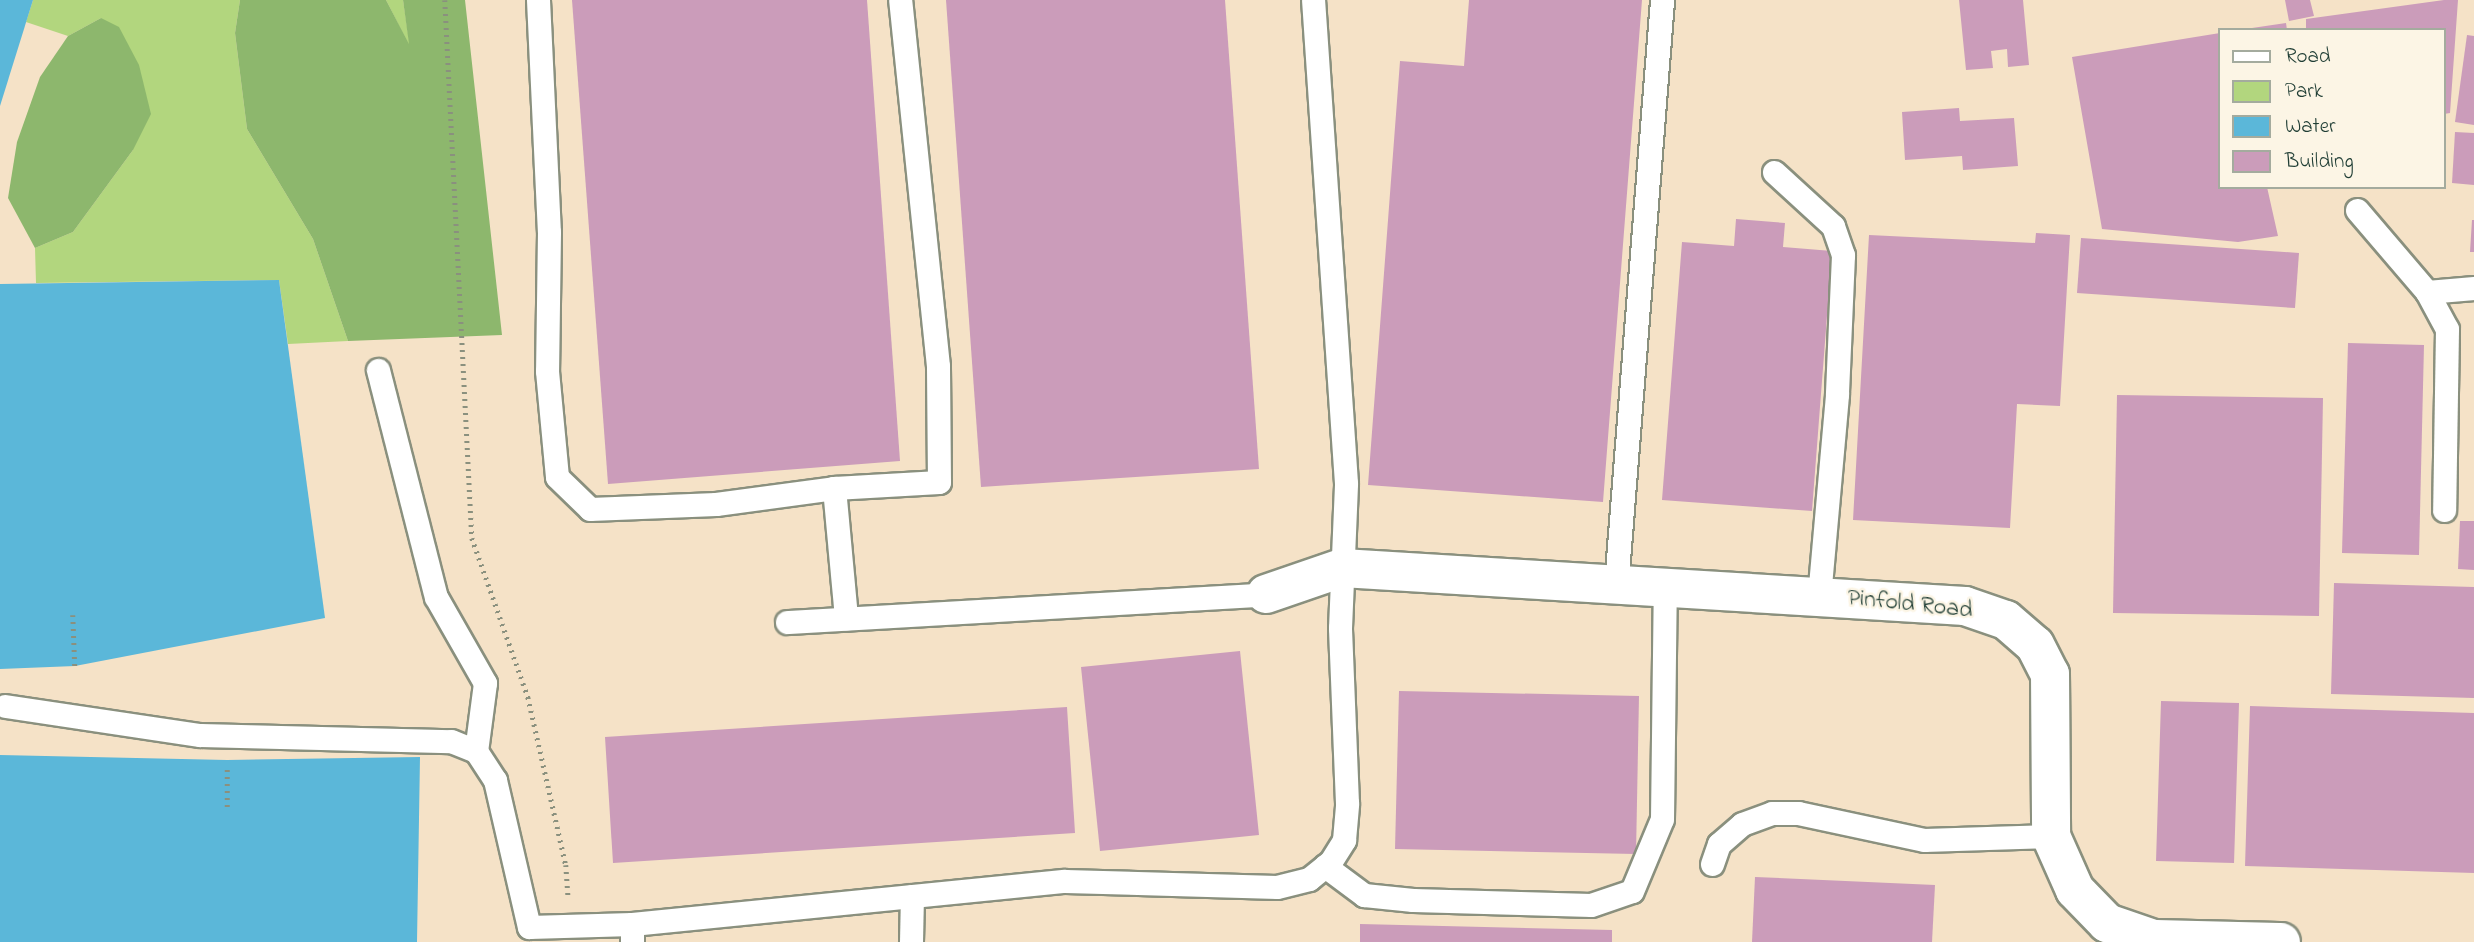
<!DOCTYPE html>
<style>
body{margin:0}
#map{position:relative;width:2474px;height:942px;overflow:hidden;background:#f5e2c7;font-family:"Indie Flower",sans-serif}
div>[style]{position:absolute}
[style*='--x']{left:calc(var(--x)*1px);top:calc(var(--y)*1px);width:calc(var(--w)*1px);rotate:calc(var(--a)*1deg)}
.green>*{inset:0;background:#b2d67e}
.forest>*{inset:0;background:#8db76d}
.water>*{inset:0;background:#5bb7d9}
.building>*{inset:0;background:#cb9cba}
.path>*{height:4.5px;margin-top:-2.25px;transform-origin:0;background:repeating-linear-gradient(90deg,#8a907e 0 2px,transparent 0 7px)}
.roads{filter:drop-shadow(2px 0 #8a907e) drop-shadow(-2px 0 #8a907e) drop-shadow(0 2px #8a907e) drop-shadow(0 -2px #8a907e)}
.service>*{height:23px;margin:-11.5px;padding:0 11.5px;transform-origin:11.5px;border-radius:11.5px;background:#fff}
.minor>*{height:38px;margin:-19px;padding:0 19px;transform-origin:19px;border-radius:19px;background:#fff}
span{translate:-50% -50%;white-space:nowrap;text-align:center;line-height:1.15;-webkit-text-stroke:5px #fcf5e5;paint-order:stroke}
.street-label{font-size:24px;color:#1f3d34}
.legend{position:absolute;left:2218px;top:28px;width:228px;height:161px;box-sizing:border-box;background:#fcf5e5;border:2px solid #a4ab9e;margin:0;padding:9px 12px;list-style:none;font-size:21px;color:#1f3d34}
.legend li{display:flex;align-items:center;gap:14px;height:35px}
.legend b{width:35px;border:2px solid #a4ab9e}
</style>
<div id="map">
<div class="green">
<div style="clip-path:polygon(33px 0,240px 0,235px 33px,247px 129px,313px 239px,348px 341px,288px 344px,279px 280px,36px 283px,35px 248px,73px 232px,133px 150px,101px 18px,68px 36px,26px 22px)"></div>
<div style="clip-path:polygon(386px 0,403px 0,410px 47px)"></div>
</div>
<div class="forest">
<div style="clip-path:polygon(240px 0,386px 0,409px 44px,403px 0,465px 0,502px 335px,348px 341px,313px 239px,247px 129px,235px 33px)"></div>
<div style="clip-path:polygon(101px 18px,119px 27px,139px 65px,151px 114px,133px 150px,73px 232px,35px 248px,8px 198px,17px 142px,40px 77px,68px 36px)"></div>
</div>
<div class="water">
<div style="clip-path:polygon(0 0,33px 0,0 106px)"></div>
<div style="clip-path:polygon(279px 280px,325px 618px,75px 666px,0 669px,0 284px)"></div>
<div style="clip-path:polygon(0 755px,227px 760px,420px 757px,417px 942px,0 942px)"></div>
</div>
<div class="building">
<div style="clip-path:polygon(572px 0,867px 0,900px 461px,608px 484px)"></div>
<div style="clip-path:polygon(946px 0,1225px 0,1259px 469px,981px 487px)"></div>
<div style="clip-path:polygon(1469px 0,1642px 0,1603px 502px,1368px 485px,1400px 61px,1464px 66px)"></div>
<div style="clip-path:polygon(1959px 0,2023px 0,2029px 65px,2008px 67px,2007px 49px,1991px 51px,1993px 68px,1966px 70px)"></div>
<div style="clip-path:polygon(2285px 0,2310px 0,2314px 16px,2289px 21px)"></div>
<div style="clip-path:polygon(2444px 0,2458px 0,2450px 113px,2444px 114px,2444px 30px,2306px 30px,2306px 19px)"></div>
<div style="clip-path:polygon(2286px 23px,2287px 30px,2252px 30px,2252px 28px)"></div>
<div style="clip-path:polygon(2220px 33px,2220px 187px,2267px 187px,2278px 236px,2238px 242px,2102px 229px,2072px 57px)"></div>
<div style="clip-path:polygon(2467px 35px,2474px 36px,2474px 125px,2455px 122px)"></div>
<div style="clip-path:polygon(1959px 108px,1960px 121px,2014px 118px,2018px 166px,1963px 170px,1962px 156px,1905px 160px,1902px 112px)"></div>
<div style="clip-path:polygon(2455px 132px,2474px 133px,2474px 185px,2452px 183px)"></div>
<div style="clip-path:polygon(1736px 219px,1785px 223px,1783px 247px,1832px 251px,1812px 511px,1662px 500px,1682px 242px,1734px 246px)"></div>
<div style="clip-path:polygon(2472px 220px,2474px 220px,2474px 252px,2470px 252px)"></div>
<div style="clip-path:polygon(2036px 233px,2070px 235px,2060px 406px,2017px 404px,2010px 528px,1853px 520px,1869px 235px,2035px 243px)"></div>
<div style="clip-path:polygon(2081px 238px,2299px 253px,2295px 308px,2077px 293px)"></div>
<div style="clip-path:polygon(2348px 343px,2424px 345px,2419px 555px,2342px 553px)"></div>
<div style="clip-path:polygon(2117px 395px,2323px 398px,2319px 616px,2113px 613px)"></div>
<div style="clip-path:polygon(2460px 521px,2474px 521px,2474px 570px,2458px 569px)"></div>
<div style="clip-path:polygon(2334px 583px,2474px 587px,2474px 698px,2331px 694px)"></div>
<div style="clip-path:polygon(1240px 651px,1259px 835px,1100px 851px,1081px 667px)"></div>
<div style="clip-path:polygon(1399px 691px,1639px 696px,1636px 854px,1395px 849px)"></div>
<div style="clip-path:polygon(2161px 701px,2239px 703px,2234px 863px,2156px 861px)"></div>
<div style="clip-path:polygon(2250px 706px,2474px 713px,2474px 873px,2245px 866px)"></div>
<div style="clip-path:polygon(1067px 707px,1075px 833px,613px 863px,605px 737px)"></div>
<div style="clip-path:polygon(1755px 877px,1935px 885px,1932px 942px,1752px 942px)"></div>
<div style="clip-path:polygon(1360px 924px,1612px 930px,1612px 942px,1360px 942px)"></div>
</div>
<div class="path">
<div style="--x:445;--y:0;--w:539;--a:87.13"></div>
<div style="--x:472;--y:538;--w:169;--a:70.6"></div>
<div style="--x:528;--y:697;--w:172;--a:77.3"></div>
<div style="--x:566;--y:865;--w:31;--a:86"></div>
<div style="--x:73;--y:615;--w:51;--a:87.8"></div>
<div style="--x:227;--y:807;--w:41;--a:-90"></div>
</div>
<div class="roads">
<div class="service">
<div style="--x:538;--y:0;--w:232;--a:87.3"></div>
<div style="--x:549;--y:232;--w:139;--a:90.8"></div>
<div style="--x:547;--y:371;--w:106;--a:84.6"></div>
<div style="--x:557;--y:477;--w:46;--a:44.1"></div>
<div style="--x:590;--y:509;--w:126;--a:-2.3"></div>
<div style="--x:716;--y:504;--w:119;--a:-7.7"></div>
<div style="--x:834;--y:488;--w:105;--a:-3.3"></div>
<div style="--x:939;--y:482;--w:116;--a:-90.5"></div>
<div style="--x:938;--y:366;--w:368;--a:-95.9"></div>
<div style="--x:1774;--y:172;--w:80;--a:42.5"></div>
<div style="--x:1833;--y:226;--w:31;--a:71"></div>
<div style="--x:1843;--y:255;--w:140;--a:92.5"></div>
<div style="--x:1837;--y:395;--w:203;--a:95.1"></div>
<div style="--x:2357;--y:210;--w:108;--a:49.5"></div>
<div style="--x:2427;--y:292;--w:47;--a:-4.9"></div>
<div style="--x:2427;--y:292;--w:42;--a:61.6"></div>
<div style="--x:2447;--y:329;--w:181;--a:90.9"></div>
<div style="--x:378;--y:370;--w:234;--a:75.7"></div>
<div style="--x:436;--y:597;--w:99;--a:60.3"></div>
<div style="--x:485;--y:683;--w:69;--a:97.5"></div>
<div style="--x:834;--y:488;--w:131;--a:84.7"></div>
<div style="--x:1616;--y:585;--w:587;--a:-85.5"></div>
<div style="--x:787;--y:622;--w:480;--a:-3.3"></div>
<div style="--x:5;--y:706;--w:197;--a:8.5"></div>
<div style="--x:200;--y:735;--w:251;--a:1.4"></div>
<div style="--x:451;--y:741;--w:27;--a:22"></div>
<div style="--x:476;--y:751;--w:35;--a:57"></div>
<div style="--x:495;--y:780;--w:151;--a:77"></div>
<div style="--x:529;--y:927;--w:103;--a:-1.7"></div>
<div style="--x:1712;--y:864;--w:21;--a:-71"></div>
<div style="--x:1719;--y:844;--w:30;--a:-41"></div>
<div style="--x:1742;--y:824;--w:32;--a:-20"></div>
<div style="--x:1772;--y:813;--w:26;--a:0"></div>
<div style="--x:1798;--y:813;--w:129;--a:12.1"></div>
<div style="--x:1924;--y:840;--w:127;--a:-1.8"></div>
<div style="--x:1325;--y:866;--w:49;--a:36.6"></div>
<div style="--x:1364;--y:895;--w:49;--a:5.8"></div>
<div style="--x:1413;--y:900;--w:178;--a:1.6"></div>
<div style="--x:1591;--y:905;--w:43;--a:-18.9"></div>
<div style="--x:1632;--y:891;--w:78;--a:-67.4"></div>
<div style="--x:1662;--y:819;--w:231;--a:-89.3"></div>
<div style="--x:632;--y:942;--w:18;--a:-90"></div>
<div style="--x:632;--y:924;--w:435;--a:-5.7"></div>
<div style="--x:1065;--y:881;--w:212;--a:1.6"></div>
<div style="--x:1277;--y:887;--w:33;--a:-14"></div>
<div style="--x:1309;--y:879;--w:28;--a:-39"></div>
<div style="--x:1331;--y:861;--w:25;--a:-58"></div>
<div style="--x:1344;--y:840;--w:37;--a:-85"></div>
<div style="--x:1347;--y:803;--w:175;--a:-92.3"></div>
<div style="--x:1340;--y:628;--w:145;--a:-87.6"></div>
<div style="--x:1346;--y:483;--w:484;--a:-93.9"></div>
<div style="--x:911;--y:942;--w:46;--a:-88.8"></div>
</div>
<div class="minor">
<div style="--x:1266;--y:594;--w:80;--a:-18.9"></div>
<div style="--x:1342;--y:568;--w:624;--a:3.49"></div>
<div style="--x:1965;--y:606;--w:43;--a:18.9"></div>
<div style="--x:2006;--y:620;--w:38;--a:41"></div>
<div style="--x:2035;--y:645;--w:33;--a:63"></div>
<div style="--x:2050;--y:674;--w:162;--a:89.6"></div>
<div style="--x:2051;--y:836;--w:59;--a:66"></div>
<div style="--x:2075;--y:890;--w:46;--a:45.9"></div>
<div style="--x:2107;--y:923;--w:50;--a:18.8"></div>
<div style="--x:2154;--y:939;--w:127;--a:1.4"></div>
</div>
</div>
<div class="street-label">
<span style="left:1910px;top:605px;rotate:6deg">Pinfold Road</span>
</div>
<ul class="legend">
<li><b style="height:9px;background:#fff"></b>Road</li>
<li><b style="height:19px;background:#b2d67e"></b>Park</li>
<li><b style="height:19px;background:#5bb7d9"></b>Water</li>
<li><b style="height:19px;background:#cb9cba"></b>Building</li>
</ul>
</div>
